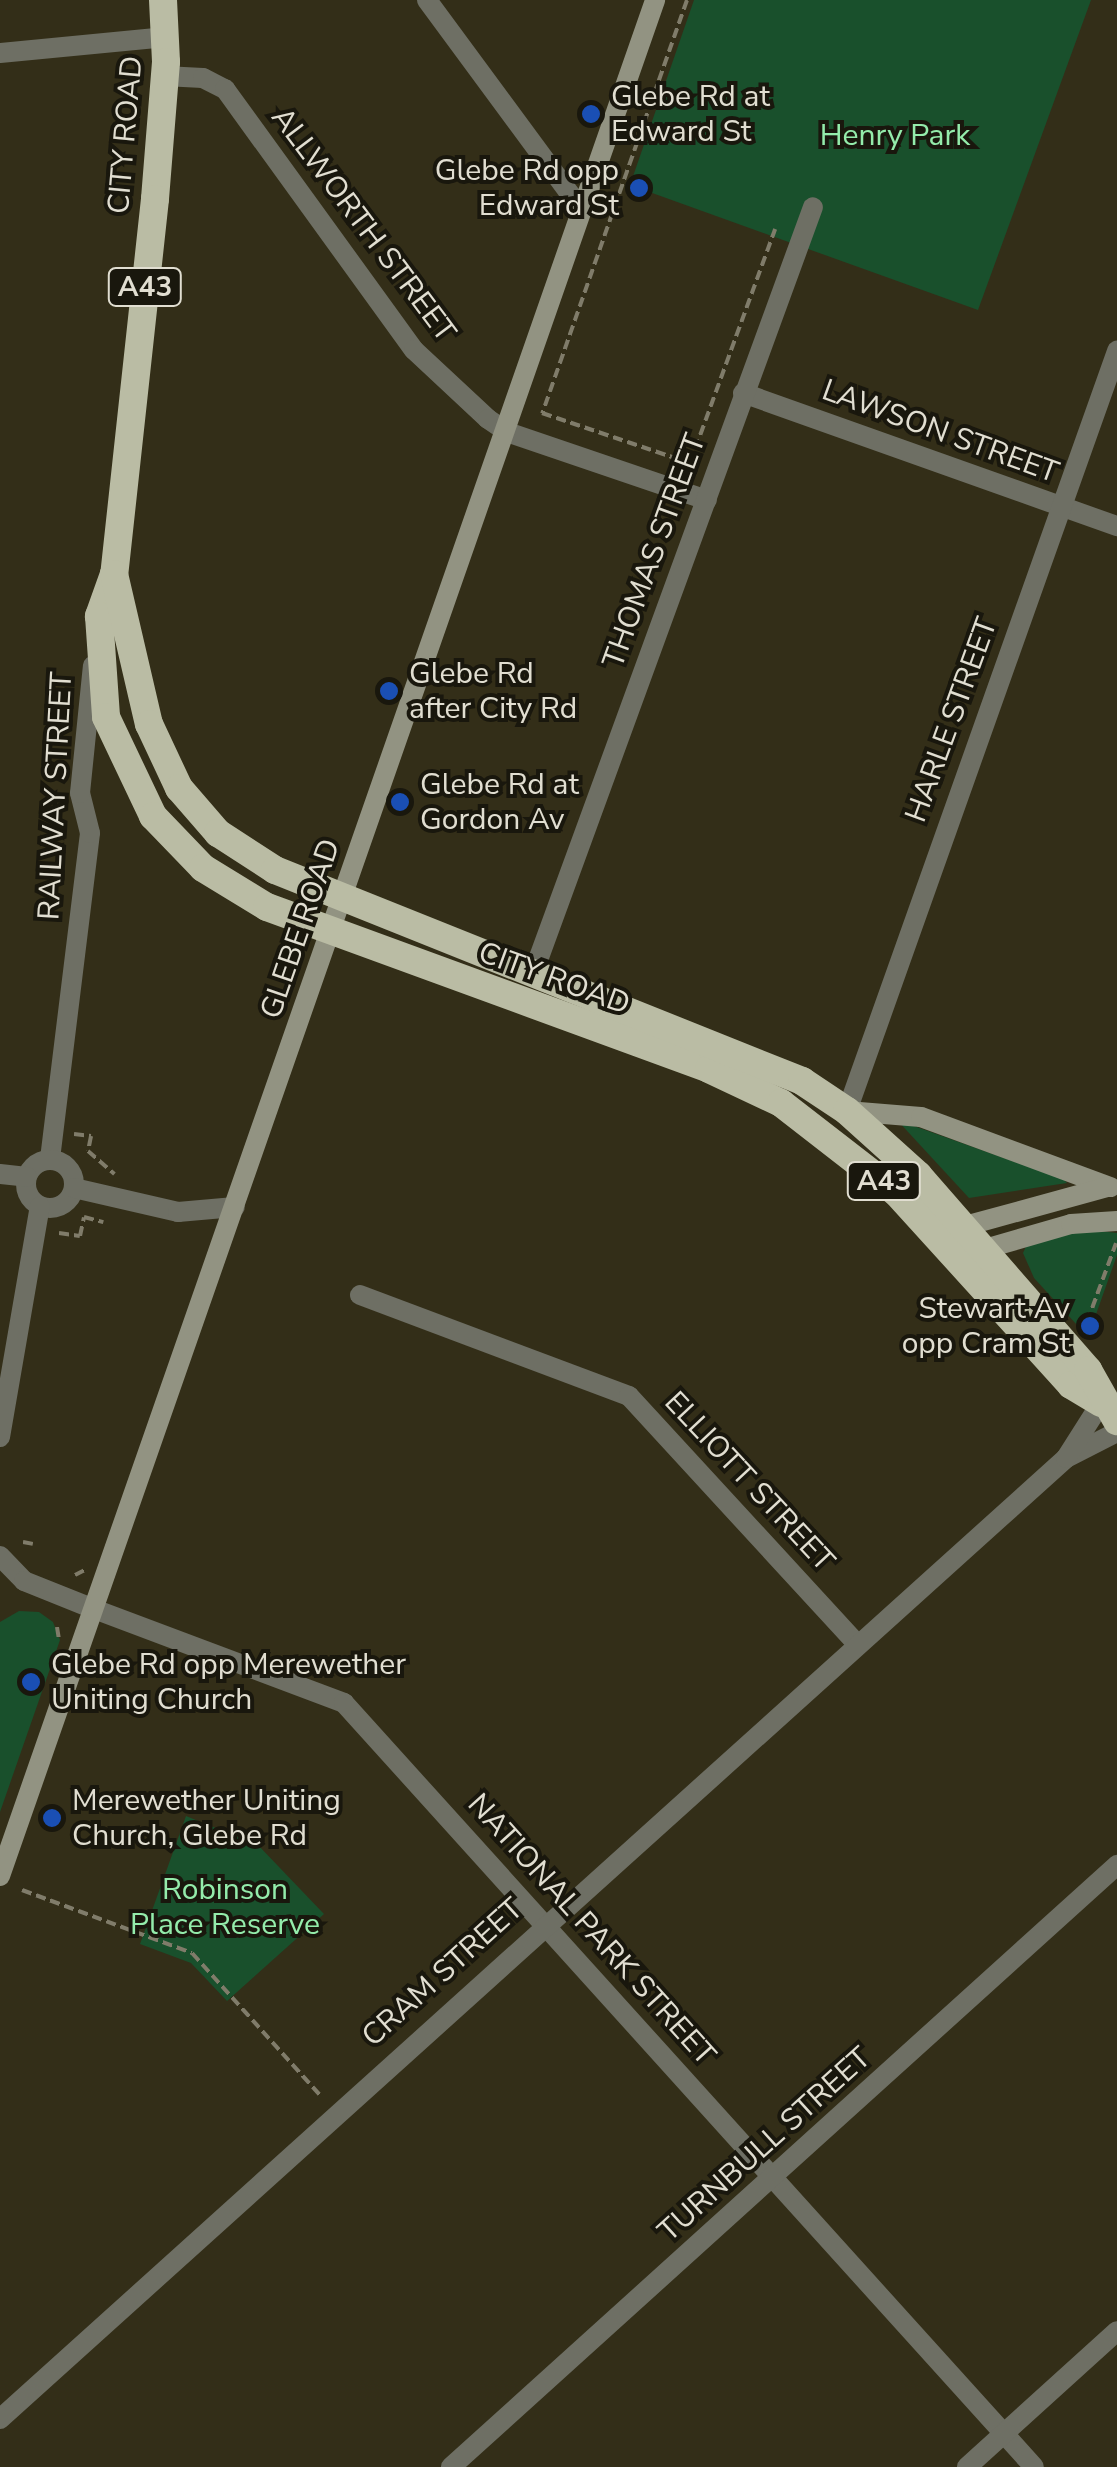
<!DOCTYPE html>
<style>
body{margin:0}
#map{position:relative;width:1117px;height:2467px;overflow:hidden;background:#332e18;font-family:"Nunito Sans",sans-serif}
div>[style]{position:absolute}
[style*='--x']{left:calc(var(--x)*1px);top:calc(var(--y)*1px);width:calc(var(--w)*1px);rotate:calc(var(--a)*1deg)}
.green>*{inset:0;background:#19502c}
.path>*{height:4px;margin-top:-2px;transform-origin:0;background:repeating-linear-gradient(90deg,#807c6a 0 10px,transparent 0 15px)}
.minor>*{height:20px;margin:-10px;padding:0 10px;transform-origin:10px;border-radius:10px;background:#6e6f64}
.tertiary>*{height:20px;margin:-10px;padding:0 10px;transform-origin:10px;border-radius:10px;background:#6e6f64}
.tertiary>.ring{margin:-10px;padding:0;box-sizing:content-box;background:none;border:20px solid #6e6f64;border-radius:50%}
.secondary>*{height:20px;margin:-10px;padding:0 10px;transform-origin:10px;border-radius:10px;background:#929382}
.trunk>*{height:28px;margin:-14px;padding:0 14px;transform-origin:14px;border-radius:14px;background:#babca4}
.dots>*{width:28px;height:28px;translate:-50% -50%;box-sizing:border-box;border:5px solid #19170d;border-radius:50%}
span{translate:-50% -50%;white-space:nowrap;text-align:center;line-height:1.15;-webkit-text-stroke:8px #19170d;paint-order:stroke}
.shield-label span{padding:2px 8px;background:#19170d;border:2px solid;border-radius:8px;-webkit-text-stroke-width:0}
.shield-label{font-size:28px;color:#e1ded1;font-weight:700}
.poi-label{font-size:30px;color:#e1ded1}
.left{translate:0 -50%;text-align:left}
.right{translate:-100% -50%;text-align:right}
.street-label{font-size:30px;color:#e1ded1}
.park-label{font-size:30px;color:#94ecab}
</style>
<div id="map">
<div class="green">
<div style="clip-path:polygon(694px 0,1091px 0,978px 310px,630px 185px)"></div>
<div style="clip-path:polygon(897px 1120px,1063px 1179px,1067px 1183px,969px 1198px)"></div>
<div style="clip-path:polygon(1091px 1230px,1117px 1233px,1117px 1255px,1088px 1337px,1034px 1278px,1023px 1253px,1028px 1242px)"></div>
<div style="clip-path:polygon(19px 1611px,39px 1612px,53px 1622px,60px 1640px,0 1812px,0 1622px)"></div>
<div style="clip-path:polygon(186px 1816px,258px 1845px,324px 1914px,227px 2001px,191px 1963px,140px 1944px)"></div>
</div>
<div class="path">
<div style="--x:687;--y:0;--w:438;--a:109.3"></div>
<div style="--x:542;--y:413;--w:156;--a:18.7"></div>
<div style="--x:690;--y:463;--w:249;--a:-70"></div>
<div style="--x:287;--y:955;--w:8;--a:-7"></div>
<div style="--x:74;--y:1134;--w:17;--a:7"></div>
<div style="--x:91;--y:1136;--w:15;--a:101"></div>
<div style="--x:88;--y:1151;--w:35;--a:41"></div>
<div style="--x:59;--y:1233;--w:21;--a:8"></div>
<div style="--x:80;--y:1236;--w:19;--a:-78"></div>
<div style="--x:84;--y:1217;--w:20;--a:15"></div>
<div style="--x:1087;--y:1322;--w:84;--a:-69.8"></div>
<div style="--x:23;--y:1542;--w:10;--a:11"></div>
<div style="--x:75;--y:1575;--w:11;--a:-27"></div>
<div style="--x:57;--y:1627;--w:12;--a:81"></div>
<div style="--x:22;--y:1890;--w:181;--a:20.3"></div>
<div style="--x:192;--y:1953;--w:191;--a:48"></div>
</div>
<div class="minor">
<div style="--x:427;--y:0;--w:261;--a:53.6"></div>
<div style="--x:0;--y:53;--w:167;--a:-5.5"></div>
<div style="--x:164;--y:76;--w:39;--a:3"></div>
<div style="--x:203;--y:78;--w:25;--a:27"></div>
<div style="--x:225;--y:89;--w:322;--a:54.1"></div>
<div style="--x:414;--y:350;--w:101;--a:43"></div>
<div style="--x:488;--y:419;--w:23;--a:34"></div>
<div style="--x:507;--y:432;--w:211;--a:18.8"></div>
<div style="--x:743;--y:393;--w:397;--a:19.6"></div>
<div style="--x:534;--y:971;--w:813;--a:-69.94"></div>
<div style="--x:847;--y:1111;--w:807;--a:-70.44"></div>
<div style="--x:50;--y:1159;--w:328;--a:-83"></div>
<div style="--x:90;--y:833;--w:41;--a:-104"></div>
<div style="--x:80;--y:793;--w:128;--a:-84.2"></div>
<div style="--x:360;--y:1295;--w:287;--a:20.6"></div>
<div style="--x:629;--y:1396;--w:337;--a:47.4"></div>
<div style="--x:1066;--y:1458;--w:57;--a:-27"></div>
<div style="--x:94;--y:1609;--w:267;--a:20.6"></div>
<div style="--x:344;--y:1703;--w:1029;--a:47.91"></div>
<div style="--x:0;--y:2419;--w:1435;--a:-42.03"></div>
<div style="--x:1066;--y:1458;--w:65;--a:-57.5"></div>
<div style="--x:451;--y:2467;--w:898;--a:-42.11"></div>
<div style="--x:967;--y:2467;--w:202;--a:-42.2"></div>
</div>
<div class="tertiary">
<div class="ring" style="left:26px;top:1160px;width:28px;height:28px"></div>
<div style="--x:0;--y:1174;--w:27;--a:6"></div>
<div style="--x:74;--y:1188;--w:107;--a:13"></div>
<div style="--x:178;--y:1212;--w:57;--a:-5"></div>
<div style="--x:0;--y:1437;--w:234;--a:-80.2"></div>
<div style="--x:0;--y:1556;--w:35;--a:46"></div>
<div style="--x:24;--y:1581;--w:75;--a:21.8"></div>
</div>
<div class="secondary">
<div style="--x:847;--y:1111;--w:74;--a:4.6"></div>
<div style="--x:921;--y:1117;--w:202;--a:20.3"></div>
<div style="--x:960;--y:1239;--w:14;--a:-69"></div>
<div style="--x:965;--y:1226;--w:148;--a:-15.3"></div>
<div style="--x:974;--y:1252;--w:101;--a:-16.1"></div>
<div style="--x:1071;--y:1224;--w:46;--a:-3.7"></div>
<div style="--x:0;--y:1876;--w:1987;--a:-70.75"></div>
</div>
<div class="trunk">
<div style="--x:163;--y:0;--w:62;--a:87.2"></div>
<div style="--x:166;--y:62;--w:137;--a:94.6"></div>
<div style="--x:155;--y:199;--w:377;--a:96.2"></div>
<div style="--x:114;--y:574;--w:45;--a:109.7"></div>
<div style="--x:99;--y:616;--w:101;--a:86"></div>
<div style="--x:106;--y:717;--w:110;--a:64.6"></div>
<div style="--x:153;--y:816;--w:72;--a:46.1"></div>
<div style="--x:203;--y:868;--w:75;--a:31.4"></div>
<div style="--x:267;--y:907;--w:471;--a:20.1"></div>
<div style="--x:709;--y:1069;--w:80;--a:25.3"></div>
<div style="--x:781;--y:1103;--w:147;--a:37.8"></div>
<div style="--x:897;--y:1193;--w:259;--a:47.8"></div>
<div style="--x:1071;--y:1385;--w:35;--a:31"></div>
<div style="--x:114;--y:574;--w:154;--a:76.9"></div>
<div style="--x:149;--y:724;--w:71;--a:64.9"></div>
<div style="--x:179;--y:788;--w:60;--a:49.1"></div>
<div style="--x:218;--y:833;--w:68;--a:33"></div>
<div style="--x:275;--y:870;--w:568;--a:21.82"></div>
<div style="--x:802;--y:1081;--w:54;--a:33.7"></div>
<div style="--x:847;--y:1111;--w:96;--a:42"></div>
<div style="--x:918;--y:1175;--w:259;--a:48.9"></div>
<div style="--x:1088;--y:1370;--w:59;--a:60.4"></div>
</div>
<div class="dots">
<div style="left:591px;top:114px;background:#1a4fb4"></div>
<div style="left:639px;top:188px;background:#1a4fb4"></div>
<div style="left:389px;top:691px;background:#1a4fb4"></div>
<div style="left:400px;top:802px;background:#1a4fb4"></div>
<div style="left:1090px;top:1326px;background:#1a4fb4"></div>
<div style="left:31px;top:1682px;background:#1a4fb4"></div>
<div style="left:52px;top:1818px;background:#1a4fb4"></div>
</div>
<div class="shield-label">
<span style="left:145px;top:287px">A43</span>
<span style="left:884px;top:1181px">A43</span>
</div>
<div class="poi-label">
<span class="left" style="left:611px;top:114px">Glebe Rd at<br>Edward St</span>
<span class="right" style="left:619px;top:188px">Glebe Rd opp<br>Edward St</span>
<span class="left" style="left:409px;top:691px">Glebe Rd<br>after City Rd</span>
<span class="left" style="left:420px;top:802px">Glebe Rd at<br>Gordon Av</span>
<span class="right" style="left:1070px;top:1326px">Stewart Av<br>opp Cram St</span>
<span class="left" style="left:51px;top:1682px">Glebe Rd opp Merewether<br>Uniting Church</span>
<span class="left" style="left:72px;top:1818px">Merewether Uniting<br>Church, Glebe Rd</span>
</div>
<div class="street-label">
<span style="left:126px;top:135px;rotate:-85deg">CITY ROAD</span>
<span style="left:363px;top:225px;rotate:53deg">ALLWORTH STREET</span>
<span style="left:940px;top:432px;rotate:20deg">LAWSON STREET</span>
<span style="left:655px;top:551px;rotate:-70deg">THOMAS STREET</span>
<span style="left:952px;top:720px;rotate:-70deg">HARLE STREET</span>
<span style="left:56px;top:796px;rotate:-87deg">RAILWAY STREET</span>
<span style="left:301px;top:929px;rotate:-71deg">GLEBE ROAD</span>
<span style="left:554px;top:979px;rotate:20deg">CITY ROAD</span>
<span style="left:749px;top:1482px;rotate:47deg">ELLIOTT STREET</span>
<span style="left:591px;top:1930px;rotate:48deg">NATIONAL PARK STREET</span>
<span style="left:443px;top:1973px;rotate:-42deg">CRAM STREET</span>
<span style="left:765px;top:2145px;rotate:-42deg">TURNBULL STREET</span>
</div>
<div class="park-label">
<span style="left:895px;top:136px">Henry Park</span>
<span style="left:225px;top:1907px">Robinson<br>Place Reserve</span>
</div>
</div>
